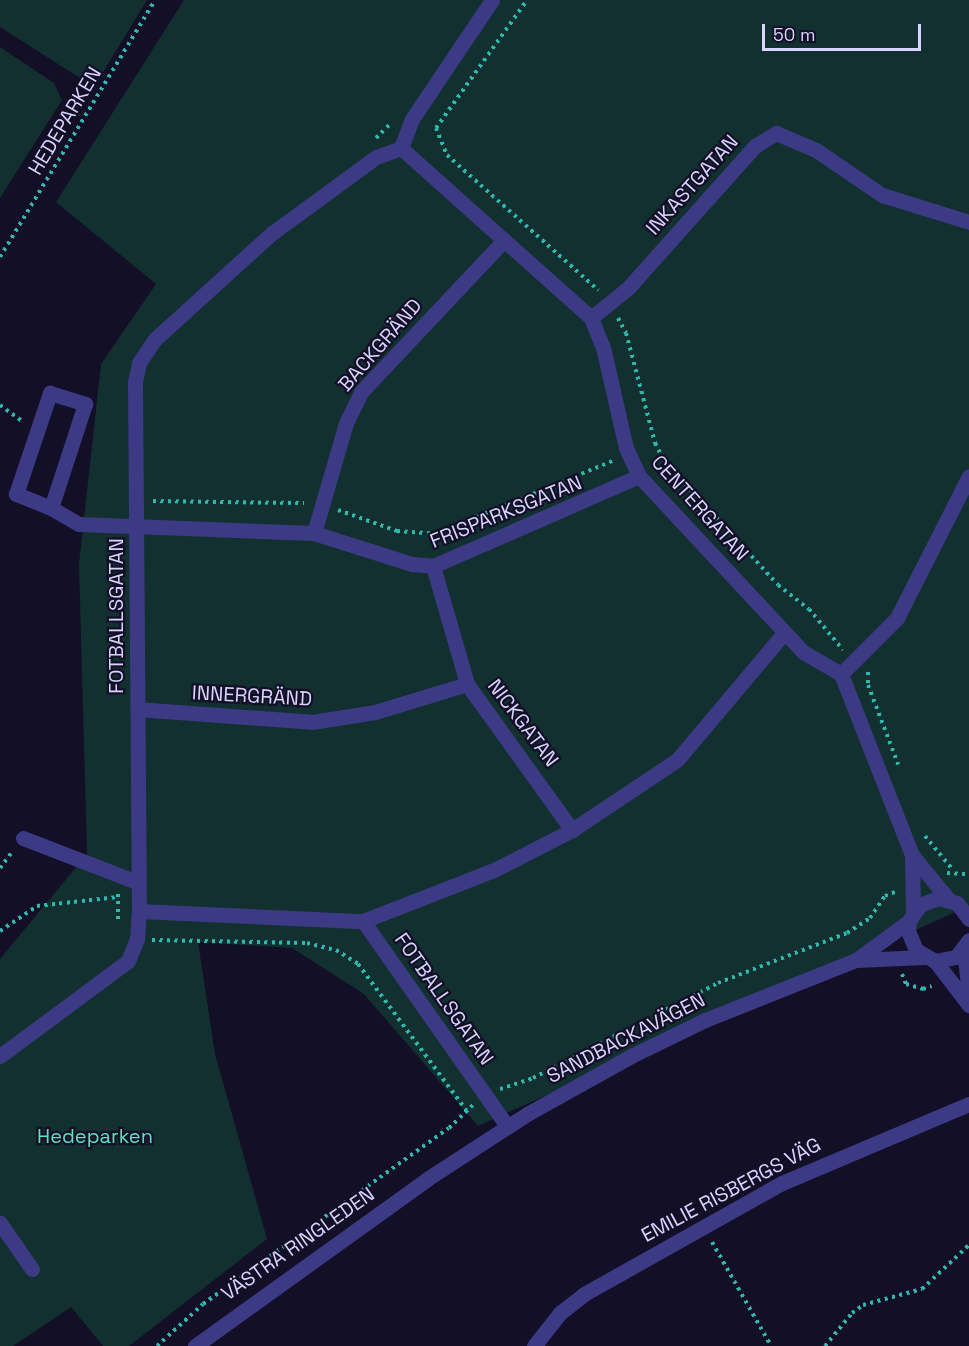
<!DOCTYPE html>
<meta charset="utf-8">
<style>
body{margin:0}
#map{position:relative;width:969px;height:1346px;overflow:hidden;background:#130f26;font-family:"Space Grotesk",sans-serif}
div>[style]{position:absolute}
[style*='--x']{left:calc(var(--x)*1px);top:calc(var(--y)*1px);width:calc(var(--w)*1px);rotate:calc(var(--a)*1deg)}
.green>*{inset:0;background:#12302f}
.path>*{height:4px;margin-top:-2px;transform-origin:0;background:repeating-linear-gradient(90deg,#2fb8b0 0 3px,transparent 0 7.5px)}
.minor>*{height:15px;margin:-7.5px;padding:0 7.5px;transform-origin:7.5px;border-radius:7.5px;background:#3d3a85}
span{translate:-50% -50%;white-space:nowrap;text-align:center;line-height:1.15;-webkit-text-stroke:4.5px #130f26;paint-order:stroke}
.street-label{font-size:20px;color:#d9d4ff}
.park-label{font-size:20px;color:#5fe0c0}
.scale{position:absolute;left:762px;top:24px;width:159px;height:27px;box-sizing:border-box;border:3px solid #d9d4ff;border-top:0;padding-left:8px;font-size:18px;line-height:21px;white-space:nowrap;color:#d9d4ff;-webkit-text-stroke:4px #130f26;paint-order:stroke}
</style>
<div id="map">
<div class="green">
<div style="clip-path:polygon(0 0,147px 0,94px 87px,0 27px)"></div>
<div style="clip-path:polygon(184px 0,969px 0,969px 906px,478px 1126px,364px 994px,292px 948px,198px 942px,215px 1054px,267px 1239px,129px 1346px,103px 1346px,71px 1307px,13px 1346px,0 1346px,0 959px,87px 854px,79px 564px,101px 364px,156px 284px,56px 202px)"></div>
<div style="clip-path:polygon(0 47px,54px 83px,62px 100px,0 198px)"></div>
</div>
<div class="path">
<div style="--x:436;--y:128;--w:29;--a:68"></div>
<div style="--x:447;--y:155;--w:203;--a:41.8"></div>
<div style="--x:436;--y:128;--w:157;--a:-54.6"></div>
<div style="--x:376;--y:138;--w:20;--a:-45"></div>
<div style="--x:0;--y:257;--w:300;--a:-58.9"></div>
<div style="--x:618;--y:318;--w:17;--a:62"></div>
<div style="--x:626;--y:333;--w:114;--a:75.2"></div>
<div style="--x:655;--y:443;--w:21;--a:62"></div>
<div style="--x:665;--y:462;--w:167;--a:47.4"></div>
<div style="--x:778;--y:585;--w:39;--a:38"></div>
<div style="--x:809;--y:609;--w:53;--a:50.3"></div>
<div style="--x:0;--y:405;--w:27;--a:36"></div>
<div style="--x:153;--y:501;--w:151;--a:0.8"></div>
<div style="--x:338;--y:510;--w:63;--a:19.6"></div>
<div style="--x:397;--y:531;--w:39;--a:4"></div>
<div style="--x:436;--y:534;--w:194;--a:-22.5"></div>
<div style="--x:868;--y:672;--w:13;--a:90"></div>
<div style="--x:868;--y:685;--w:85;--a:69.2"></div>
<div style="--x:925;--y:836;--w:44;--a:50.5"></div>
<div style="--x:0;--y:868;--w:20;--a:-53"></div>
<div style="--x:947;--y:873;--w:22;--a:3"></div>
<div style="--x:118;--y:894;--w:26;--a:90"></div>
<div style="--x:0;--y:931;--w:45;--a:-34"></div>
<div style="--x:37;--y:906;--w:81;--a:-6.3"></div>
<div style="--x:152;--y:940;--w:155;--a:1.1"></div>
<div style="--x:307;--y:943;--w:30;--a:14"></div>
<div style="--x:336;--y:950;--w:26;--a:32"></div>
<div style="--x:358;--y:964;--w:182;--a:53.5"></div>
<div style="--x:902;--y:974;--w:11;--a:68"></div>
<div style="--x:906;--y:984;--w:18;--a:16"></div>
<div style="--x:923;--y:989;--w:9;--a:-18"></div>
<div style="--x:500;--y:1089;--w:35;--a:-18"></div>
<div style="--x:533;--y:1078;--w:208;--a:-27.2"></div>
<div style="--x:718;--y:983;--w:138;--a:-21.2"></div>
<div style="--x:847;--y:933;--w:27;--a:-33"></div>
<div style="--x:870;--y:918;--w:27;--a:-56"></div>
<div style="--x:885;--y:896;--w:11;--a:-22"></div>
<div style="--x:712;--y:1242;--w:120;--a:60.4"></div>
<div style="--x:157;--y:1346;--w:62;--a:-42.4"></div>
<div style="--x:203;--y:1304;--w:302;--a:-35.6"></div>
<div style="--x:449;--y:1128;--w:33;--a:-44"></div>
<div style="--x:825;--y:1346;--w:43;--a:-50.7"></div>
<div style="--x:852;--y:1313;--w:14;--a:-36"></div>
<div style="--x:863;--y:1305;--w:61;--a:-15.2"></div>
<div style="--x:922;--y:1289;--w:64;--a:-43.1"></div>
</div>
<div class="minor">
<div style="--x:492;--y:0;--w:143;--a:123.9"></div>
<div style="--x:412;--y:119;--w:31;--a:111"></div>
<div style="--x:401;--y:148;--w:27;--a:160"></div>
<div style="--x:376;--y:157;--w:129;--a:143.8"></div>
<div style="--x:272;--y:233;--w:158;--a:137.8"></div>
<div style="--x:155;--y:339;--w:29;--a:124"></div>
<div style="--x:139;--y:363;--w:19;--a:102"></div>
<div style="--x:135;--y:382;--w:529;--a:89.57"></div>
<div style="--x:139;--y:911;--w:224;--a:2.6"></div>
<div style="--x:363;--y:921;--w:251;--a:54.9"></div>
<div style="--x:401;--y:148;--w:255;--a:41.8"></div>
<div style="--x:591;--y:318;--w:31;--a:68"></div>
<div style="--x:603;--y:347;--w:104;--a:77.2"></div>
<div style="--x:626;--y:448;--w:31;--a:65"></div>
<div style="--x:639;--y:476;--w:241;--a:47"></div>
<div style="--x:803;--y:652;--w:44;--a:30.1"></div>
<div style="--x:841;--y:674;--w:194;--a:68.6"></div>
<div style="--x:912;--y:855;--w:57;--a:50.7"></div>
<div style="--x:591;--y:318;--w:48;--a:-39"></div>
<div style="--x:628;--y:288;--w:191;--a:-48.2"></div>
<div style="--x:755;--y:146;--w:25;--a:-32"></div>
<div style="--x:776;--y:133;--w:43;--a:23"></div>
<div style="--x:816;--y:150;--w:80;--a:34.3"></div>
<div style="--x:882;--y:195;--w:91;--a:17.2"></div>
<div style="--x:51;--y:508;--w:38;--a:-158"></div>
<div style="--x:16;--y:494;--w:107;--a:-71.4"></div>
<div style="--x:50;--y:393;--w:37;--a:17"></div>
<div style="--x:85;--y:404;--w:109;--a:108.1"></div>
<div style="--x:51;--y:508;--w:32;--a:30"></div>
<div style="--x:79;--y:524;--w:235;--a:2.2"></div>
<div style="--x:314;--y:533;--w:103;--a:17.6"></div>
<div style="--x:412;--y:564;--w:21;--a:5"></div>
<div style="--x:433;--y:566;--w:225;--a:-23.6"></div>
<div style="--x:314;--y:533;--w:115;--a:-73.8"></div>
<div style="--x:346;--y:423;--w:34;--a:-64"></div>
<div style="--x:361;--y:392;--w:209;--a:-46.7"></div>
<div style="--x:433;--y:566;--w:123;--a:73.9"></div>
<div style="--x:467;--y:684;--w:180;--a:54.3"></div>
<div style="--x:841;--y:674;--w:79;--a:-45"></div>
<div style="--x:897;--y:618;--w:159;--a:-63.1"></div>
<div style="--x:137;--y:709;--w:175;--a:4.2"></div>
<div style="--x:312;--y:722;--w:64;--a:-9"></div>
<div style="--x:375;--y:712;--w:96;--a:-16.9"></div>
<div style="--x:23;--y:838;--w:124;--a:21.2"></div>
<div style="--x:912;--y:855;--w:57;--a:89"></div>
<div style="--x:969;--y:919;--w:20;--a:-127"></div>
<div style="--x:957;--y:903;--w:20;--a:-165"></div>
<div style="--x:938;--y:898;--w:19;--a:159"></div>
<div style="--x:920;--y:905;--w:19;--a:125"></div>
<div style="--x:909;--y:921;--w:10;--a:96"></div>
<div style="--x:908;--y:931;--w:21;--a:67"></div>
<div style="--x:916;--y:950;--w:22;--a:30"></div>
<div style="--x:935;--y:961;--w:21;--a:-11"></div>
<div style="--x:956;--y:957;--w:21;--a:-53"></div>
<div style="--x:363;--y:921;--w:141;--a:-21.3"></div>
<div style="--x:494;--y:870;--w:88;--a:-27.1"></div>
<div style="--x:572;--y:830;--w:126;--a:-33.7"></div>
<div style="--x:677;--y:760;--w:166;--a:-49.9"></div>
<div style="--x:964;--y:949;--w:45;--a:83.7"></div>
<div style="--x:856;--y:960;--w:68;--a:-2.5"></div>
<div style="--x:935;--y:961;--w:56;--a:52.3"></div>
<div style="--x:0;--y:1056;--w:159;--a:-36.6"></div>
<div style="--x:128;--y:961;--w:24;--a:-68"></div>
<div style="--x:137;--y:939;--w:28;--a:-86"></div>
<div style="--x:0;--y:1223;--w:56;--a:55.2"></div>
<div style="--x:195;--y:1346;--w:286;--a:-35.7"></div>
<div style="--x:427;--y:1179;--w:119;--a:-33"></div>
<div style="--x:527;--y:1114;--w:121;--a:-29.1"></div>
<div style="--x:633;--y:1055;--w:80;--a:-25.9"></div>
<div style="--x:705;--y:1020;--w:162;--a:-21.7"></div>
<div style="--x:856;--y:960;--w:66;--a:-36.3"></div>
<div style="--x:534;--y:1346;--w:42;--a:-51.8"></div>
<div style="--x:560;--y:1313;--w:31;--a:-38"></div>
<div style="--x:584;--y:1294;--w:227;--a:-29.3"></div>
<div style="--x:782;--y:1183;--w:203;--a:-22.9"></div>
</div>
<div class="street-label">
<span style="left:65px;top:121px;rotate:-59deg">HEDEPARKEN</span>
<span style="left:692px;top:185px;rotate:-48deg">INKASTGATAN</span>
<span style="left:380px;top:345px;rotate:-49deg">BACKGRÄND</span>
<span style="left:700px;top:508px;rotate:48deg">CENTERGATAN</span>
<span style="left:506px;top:512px;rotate:-22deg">FRISPARKSGATAN</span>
<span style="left:116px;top:616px;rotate:-90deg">FOTBALLSGATAN</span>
<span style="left:252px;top:696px;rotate:3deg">INNERGRÄND</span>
<span style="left:523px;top:723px;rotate:53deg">NICKGATAN</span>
<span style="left:444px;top:999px;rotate:55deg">FOTBALLSGATAN</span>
<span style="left:626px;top:1038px;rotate:-27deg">SANDBACKAVÄGEN</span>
<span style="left:731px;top:1190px;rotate:-28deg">EMILIE RISBERGS VÄG</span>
<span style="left:298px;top:1244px;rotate:-35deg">VÄSTRA RINGLEDEN</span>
</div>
<div class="park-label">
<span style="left:95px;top:1136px">Hedeparken</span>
</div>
<div class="scale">50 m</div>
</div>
